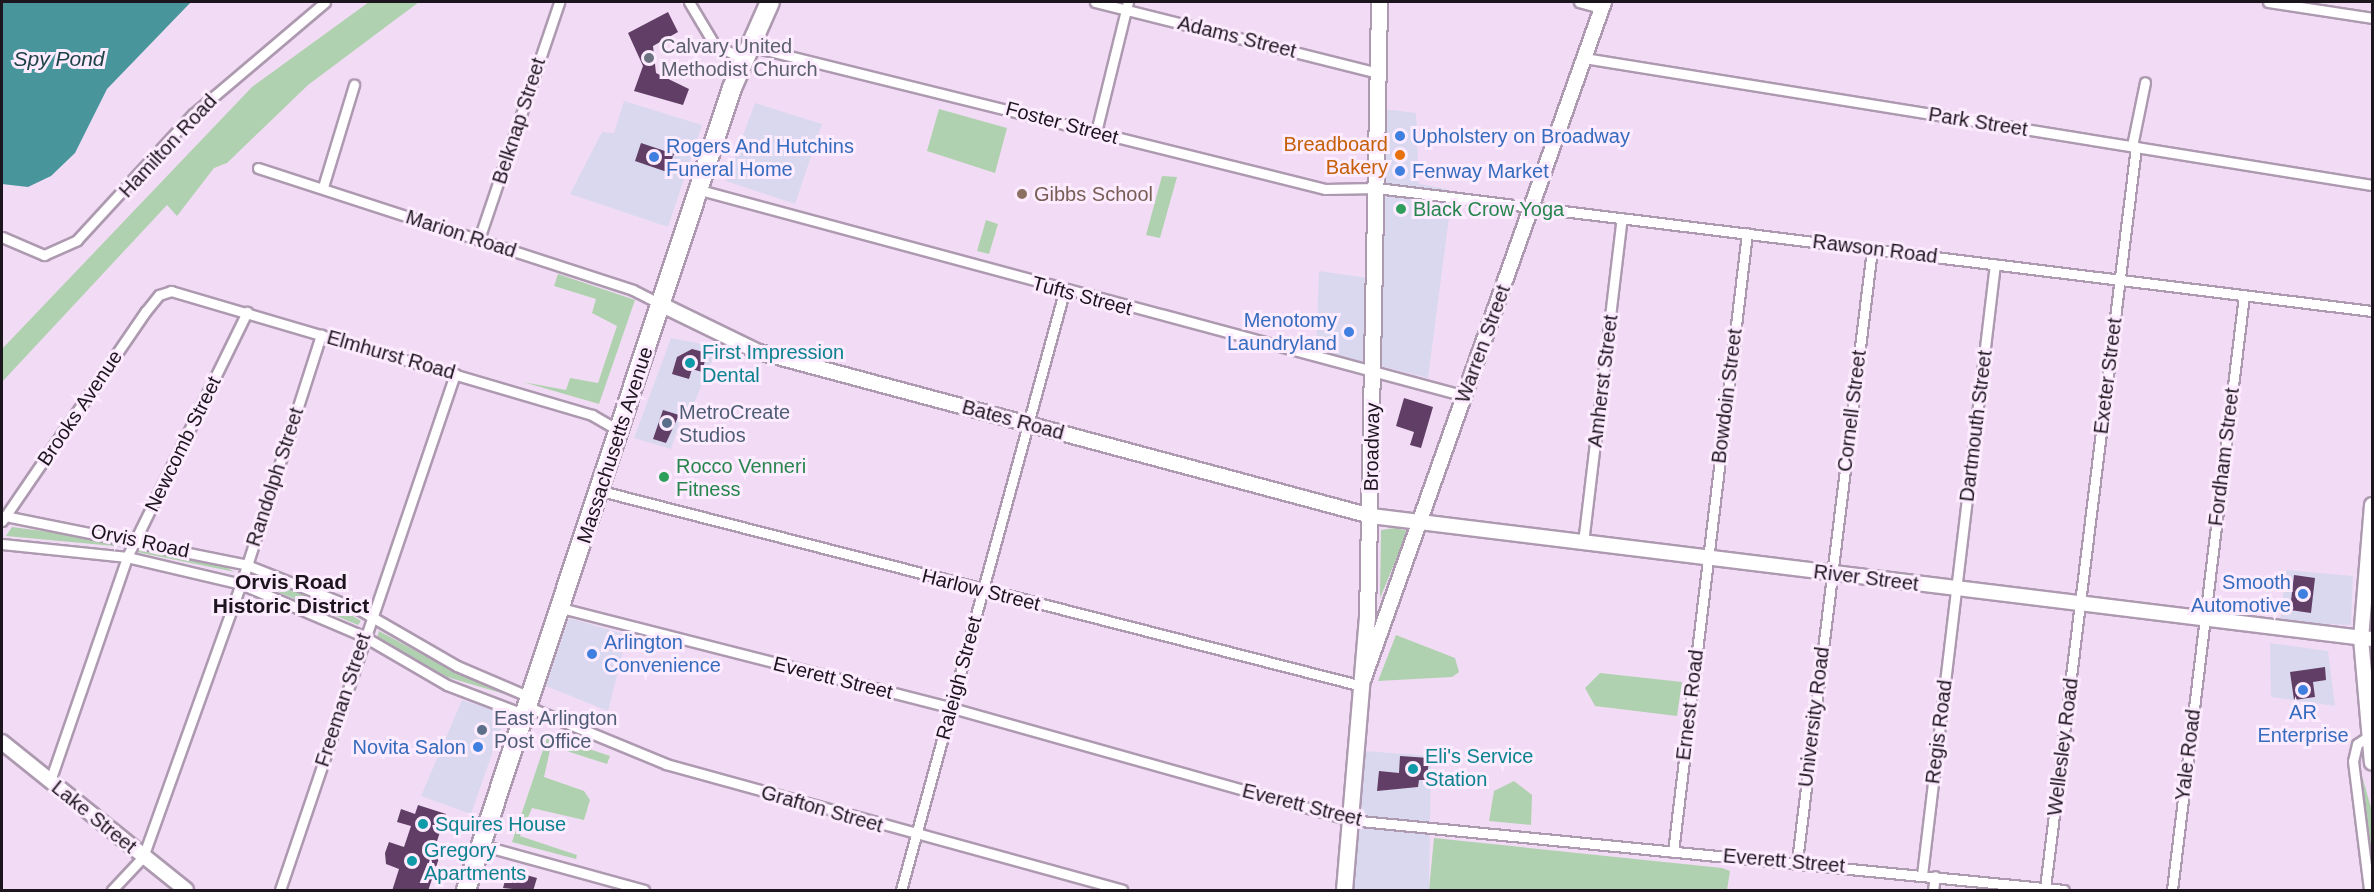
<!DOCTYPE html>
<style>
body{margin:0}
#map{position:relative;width:2374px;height:892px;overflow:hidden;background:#f2dcf5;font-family:Helvetica,sans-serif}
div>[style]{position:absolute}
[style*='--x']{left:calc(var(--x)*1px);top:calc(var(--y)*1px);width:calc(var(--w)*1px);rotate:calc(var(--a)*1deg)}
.commercial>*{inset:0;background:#dad8ee}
.green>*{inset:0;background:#b0d1af}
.water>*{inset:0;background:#48959c}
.building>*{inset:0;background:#603e65}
.roads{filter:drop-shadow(2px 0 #ad99b0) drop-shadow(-2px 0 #ad99b0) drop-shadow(0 2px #ad99b0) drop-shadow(0 -2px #ad99b0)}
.street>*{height:9px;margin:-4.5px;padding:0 4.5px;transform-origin:4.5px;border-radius:4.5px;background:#fff}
.secondary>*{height:14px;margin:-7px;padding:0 7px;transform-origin:7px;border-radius:7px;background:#fff}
.primary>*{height:15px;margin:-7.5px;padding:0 7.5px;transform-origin:7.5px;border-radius:7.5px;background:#fff}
.highway>*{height:18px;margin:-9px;padding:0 9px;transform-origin:9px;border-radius:9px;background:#fff}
.dots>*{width:16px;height:16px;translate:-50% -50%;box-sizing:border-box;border:3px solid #fdebff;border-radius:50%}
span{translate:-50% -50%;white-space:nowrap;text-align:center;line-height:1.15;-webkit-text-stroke:6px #fdebff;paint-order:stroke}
.street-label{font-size:20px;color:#1d151e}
.worship-label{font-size:20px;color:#5b616d}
.left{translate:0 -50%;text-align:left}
.shop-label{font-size:20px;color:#366cbe}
.right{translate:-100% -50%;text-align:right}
.food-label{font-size:20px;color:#c56008}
.education-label{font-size:20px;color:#785e54}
.leisure-label{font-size:20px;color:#27864d}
.culture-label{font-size:20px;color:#0d838f}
.service-label{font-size:20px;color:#4e5e75}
.water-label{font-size:21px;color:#1d4246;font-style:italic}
.neighbourhood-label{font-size:21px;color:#1d151e;font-weight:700}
.frame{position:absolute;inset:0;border:3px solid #1d151e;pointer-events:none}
</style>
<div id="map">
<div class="commercial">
<div style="clip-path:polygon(624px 101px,702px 125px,668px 227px,570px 194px,602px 132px,614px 133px)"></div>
<div style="clip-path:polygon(755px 103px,822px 124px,795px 204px,726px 181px)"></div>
<div style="clip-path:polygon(1383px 109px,1416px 113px,1419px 184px,1447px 189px,1450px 210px,1428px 378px,1316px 350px,1319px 271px,1382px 280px)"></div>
<div style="clip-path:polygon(671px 338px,718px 347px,690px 413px,683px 411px,671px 449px,634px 438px)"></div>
<div style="clip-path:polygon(2286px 570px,2353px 576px,2351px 625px,2280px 622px)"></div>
<div style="clip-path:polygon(569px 618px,627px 635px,608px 711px,546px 686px)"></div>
<div style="clip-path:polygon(2270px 643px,2328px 651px,2335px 706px,2271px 697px)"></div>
<div style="clip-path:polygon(462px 700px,506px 714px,471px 814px,421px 796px)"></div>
<div style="clip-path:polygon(1365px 751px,1431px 756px,1429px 890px,1353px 890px)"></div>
</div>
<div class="green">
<div style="clip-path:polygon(369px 2px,419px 2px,308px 85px,227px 163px,214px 168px,177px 216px,167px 205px,2px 382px,2px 349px,252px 87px)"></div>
<div style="clip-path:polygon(939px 109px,1007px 128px,995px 173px,927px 151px)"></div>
<div style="clip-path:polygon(1162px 176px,1177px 177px,1160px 238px,1146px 235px)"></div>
<div style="clip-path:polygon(986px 220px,998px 224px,989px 254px,977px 251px)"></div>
<div style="clip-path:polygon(558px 274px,635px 300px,599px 404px,523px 382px,566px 390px,570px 378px,598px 383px,617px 326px,592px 313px,596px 299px,554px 286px)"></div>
<div style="clip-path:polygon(12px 527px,125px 542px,125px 547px,6px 536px)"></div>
<div style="clip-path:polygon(1395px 528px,1408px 531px,1380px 598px,1381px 530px)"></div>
<div style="clip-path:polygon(137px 547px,218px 563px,235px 572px,137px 552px)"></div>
<div style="clip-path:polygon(254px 576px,332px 603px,361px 621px,358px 625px,266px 587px,252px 581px)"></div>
<div style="clip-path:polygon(379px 631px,444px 666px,510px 691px,511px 696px,447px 677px,377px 638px)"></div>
<div style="clip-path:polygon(1396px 635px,1455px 658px,1459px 672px,1452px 677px,1378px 681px)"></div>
<div style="clip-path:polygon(1600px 673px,1682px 682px,1677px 716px,1595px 706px,1585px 688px)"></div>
<div style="clip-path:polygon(548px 735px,610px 756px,607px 764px,551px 746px,544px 777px,584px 791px,590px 800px,584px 820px,532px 808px,520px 836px,577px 855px,576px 859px,512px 842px)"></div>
<div style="clip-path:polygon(2359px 765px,2372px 811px,2372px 873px,2359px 766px)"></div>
<div style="clip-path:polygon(1514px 781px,1532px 795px,1531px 825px,1489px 821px,1494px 791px)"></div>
<div style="clip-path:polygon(1434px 838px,1722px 868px,1730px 871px,1727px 890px,1429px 890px)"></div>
</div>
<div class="water">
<div style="clip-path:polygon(2px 2px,191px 2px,107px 89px,75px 153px,51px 176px,28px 187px,2px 184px)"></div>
</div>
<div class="building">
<div style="clip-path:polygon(668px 12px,678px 32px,653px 46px,656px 73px,689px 89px,683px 105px,634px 91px,643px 66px,628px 33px)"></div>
<div style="clip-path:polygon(641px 143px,674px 154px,667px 172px,635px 161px)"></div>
<div style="clip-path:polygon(692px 349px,707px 353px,702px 372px,692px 369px,689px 379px,672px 374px,677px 357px)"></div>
<div style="clip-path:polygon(1404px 398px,1433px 407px,1421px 448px,1410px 445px,1414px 432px,1396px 426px)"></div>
<div style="clip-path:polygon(663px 410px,679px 415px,666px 443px,653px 439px)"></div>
<div style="clip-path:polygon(2294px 575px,2315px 578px,2311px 613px,2290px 610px)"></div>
<div style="clip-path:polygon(2325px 667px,2326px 680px,2313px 682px,2315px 697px,2294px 700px,2290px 672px)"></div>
<div style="clip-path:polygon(1400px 756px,1429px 758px,1427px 780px,1419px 780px,1418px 787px,1377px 791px,1379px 771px,1399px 773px)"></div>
<div style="clip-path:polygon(418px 805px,446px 814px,432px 856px,439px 858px,428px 891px,392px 891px,399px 869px,386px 864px,385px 853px,389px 842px,404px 847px,411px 826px,397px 822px,401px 809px,415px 814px)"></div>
<div style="clip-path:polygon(508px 870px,537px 878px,533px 891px,503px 888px)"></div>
</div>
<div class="roads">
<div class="street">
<div style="--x:689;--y:2;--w:49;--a:59.2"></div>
<div style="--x:714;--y:44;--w:34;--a:27"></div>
<div style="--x:1095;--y:2;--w:292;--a:14.1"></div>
<div style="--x:1579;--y:2;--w:24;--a:15"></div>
<div style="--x:2268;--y:2;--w:105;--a:8.7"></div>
<div style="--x:749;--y:46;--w:593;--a:13.94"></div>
<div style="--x:1325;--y:189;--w:52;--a:-1.1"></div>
<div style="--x:1377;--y:188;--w:1003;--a:7.05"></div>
<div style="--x:1584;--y:58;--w:798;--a:9.16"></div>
<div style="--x:1096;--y:132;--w:134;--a:-76.2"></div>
<div style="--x:2132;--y:146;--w:65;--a:-78.5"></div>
<div style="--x:258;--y:168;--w:394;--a:18"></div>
<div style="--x:633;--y:290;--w:33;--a:27"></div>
<div style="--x:323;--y:187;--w:107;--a:-73.1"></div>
<div style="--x:700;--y:190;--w:792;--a:15.07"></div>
<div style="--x:2;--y:237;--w:46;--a:23.2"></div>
<div style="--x:44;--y:255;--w:36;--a:-24"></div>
<div style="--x:77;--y:240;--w:171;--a:-47.4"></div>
<div style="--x:193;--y:114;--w:173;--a:-40.3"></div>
<div style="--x:479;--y:239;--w:250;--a:-71.3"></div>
<div style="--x:601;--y:491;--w:786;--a:14.37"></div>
<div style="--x:5;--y:516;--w:247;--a:11.4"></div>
<div style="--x:247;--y:565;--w:122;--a:21.7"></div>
<div style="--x:360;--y:610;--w:112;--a:30"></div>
<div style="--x:457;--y:666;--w:82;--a:23.1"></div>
<div style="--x:2;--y:521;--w:255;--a:-55.6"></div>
<div style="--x:146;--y:311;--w:21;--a:-51"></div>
<div style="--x:159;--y:295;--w:13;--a:-18"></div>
<div style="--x:171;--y:291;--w:439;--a:16.4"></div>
<div style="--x:592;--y:415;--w:32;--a:30"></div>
<div style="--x:1583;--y:543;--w:327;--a:-83.2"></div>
<div style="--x:2;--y:544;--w:126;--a:5.9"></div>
<div style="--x:127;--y:557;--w:117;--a:13.3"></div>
<div style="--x:241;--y:584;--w:133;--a:23.1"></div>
<div style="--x:363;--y:636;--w:97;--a:30.3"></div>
<div style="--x:447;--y:685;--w:85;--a:20.8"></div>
<div style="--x:561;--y:608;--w:404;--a:14.3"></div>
<div style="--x:952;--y:708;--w:413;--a:15.7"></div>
<div style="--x:1350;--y:820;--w:717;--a:5.6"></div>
<div style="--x:528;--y:707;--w:149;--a:22.4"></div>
<div style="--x:666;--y:764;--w:473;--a:15.4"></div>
<div style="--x:2369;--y:736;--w:14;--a:146"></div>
<div style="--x:2357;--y:744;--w:17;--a:103"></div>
<div style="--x:2353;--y:761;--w:130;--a:82.9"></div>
<div style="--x:50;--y:781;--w:237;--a:-71"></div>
<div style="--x:127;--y:557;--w:273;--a:-63.9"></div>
<div style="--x:481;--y:845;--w:169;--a:15.4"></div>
<div style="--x:1673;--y:852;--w:623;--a:-83.18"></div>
<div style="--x:1797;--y:861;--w:617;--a:-83.01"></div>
<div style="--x:1922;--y:875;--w:615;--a:-83.19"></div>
<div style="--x:2045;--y:888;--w:747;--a:-83"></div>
<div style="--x:112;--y:890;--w:45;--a:-46.8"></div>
<div style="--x:143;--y:857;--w:290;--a:-70.3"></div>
<div style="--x:241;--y:584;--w:262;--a:-72.2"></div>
<div style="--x:280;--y:890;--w:545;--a:-71.27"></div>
<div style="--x:901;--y:890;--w:620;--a:-74.75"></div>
<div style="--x:1933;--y:890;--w:14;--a:-82"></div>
<div style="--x:2172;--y:890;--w:599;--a:-83.1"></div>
</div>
<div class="secondary">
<div style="--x:662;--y:305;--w:108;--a:25.9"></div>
<div style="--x:759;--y:352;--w:634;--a:15"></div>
<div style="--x:1371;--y:516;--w:1009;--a:7.01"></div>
<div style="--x:2372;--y:505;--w:133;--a:94.7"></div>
<div style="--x:2361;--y:638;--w:125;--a:85"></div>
<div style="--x:1364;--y:678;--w:717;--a:-70.45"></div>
<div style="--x:2;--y:742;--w:236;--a:38.8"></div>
</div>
<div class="primary">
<div style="--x:1344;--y:890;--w:273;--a:-85.2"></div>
<div style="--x:1367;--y:618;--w:616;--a:-88.88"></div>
</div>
<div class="highway">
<div style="--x:466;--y:890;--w:845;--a:-71.65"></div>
<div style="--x:732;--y:88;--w:94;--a:-66.2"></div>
</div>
</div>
<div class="dots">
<div style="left:649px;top:58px;background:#6b7280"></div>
<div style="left:1400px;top:136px;background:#3f7fe0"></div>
<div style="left:1400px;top:155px;background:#e8710a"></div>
<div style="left:654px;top:157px;background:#3f7fe0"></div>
<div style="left:1400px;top:171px;background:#3f7fe0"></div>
<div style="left:1022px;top:194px;background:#8d6e63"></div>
<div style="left:1401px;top:209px;background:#2e9e5b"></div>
<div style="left:1349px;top:332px;background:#3f7fe0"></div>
<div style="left:690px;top:363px;background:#0f9aa8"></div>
<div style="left:667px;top:423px;background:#5c6f8a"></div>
<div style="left:664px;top:477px;background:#2e9e5b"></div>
<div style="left:2303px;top:594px;background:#3f7fe0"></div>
<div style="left:592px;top:654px;background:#3f7fe0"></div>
<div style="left:2303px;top:690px;background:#3f7fe0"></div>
<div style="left:482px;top:730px;background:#5c6f8a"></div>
<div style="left:478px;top:747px;background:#3f7fe0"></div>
<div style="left:1413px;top:769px;background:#0f9aa8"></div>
<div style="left:423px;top:824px;background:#0f9aa8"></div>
<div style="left:412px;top:861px;background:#0f9aa8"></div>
</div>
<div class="street-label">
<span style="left:1237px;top:37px;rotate:14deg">Adams Street</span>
<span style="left:519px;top:121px;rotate:-72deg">Belknap Street</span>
<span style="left:1978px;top:122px;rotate:9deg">Park Street</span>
<span style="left:1062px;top:123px;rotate:15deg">Foster Street</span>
<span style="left:168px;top:146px;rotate:-47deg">Hamilton Road</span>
<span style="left:461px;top:234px;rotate:18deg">Marion Road</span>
<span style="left:1875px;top:249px;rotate:7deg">Rawson Road</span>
<span style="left:1082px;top:296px;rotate:15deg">Tufts Street</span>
<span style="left:1483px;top:344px;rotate:-70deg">Warren Street</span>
<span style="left:391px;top:355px;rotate:16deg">Elmhurst Road</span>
<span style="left:2108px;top:376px;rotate:-83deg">Exeter Street</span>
<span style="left:1603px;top:381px;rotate:-83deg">Amherst Street</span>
<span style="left:1727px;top:396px;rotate:-83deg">Bowdoin Street</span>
<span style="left:80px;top:408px;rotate:-56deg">Brooks Avenue</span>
<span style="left:1852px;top:411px;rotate:-83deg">Cornell Street</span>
<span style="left:1013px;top:420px;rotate:15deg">Bates Road</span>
<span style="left:1976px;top:426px;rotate:-83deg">Dartmouth Street</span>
<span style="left:183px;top:444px;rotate:-64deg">Newcomb Street</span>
<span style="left:615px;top:445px;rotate:-72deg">Massachusetts Avenue</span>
<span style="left:1372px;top:447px;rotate:-89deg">Broadway</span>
<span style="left:2224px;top:457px;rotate:-83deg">Fordham Street</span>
<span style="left:275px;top:477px;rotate:-72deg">Randolph Street</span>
<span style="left:140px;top:541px;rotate:12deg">Orvis Road</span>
<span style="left:1866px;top:578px;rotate:7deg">River Street</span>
<span style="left:981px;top:590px;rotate:14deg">Harlow Street</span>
<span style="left:833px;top:678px;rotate:14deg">Everett Street</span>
<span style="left:959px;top:678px;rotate:-75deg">Raleigh Street</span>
<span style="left:343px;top:700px;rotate:-72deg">Freeman Street</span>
<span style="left:1690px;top:705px;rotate:-83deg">Ernest Road</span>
<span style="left:1814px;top:717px;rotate:-83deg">University Road</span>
<span style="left:1939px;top:732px;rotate:-83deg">Regis Road</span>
<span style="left:2063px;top:747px;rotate:-83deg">Wellesley Road</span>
<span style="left:2188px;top:755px;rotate:-83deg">Yale Road</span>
<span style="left:1302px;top:805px;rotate:14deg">Everett Street</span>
<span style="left:822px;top:809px;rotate:16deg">Grafton Street</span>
<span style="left:94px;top:817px;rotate:39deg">Lake Street</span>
<span style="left:1784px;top:861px;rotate:5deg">Everett Street</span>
</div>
<div class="worship-label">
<span class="left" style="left:661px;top:58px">Calvary United<br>Methodist Church</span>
</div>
<div class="shop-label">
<span class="left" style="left:1412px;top:136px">Upholstery on Broadway</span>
<span class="left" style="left:666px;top:158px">Rogers And Hutchins<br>Funeral Home</span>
<span class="left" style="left:1412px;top:171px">Fenway Market</span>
<span class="right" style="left:1337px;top:332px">Menotomy<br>Laundryland</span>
<span class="right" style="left:2291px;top:594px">Smooth<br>Automotive</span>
<span class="left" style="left:604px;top:654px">Arlington<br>Convenience</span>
<span style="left:2303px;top:724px">AR<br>Enterprise</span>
<span class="right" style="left:466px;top:747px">Novita Salon</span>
</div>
<div class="food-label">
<span class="right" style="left:1388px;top:156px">Breadboard<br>Bakery</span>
</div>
<div class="education-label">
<span class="left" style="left:1034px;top:194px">Gibbs School</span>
</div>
<div class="leisure-label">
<span class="left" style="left:1413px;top:209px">Black Crow Yoga</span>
<span class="left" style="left:676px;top:478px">Rocco Venneri<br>Fitness</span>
</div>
<div class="culture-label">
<span class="left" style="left:702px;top:364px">First Impression<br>Dental</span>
<span class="left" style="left:1425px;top:768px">Eli's Service<br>Station</span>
<span class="left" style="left:435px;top:824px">Squires House</span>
<span class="left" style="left:424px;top:862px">Gregory<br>Apartments</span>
</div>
<div class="service-label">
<span class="left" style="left:679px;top:424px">MetroCreate<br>Studios</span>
<span class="left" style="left:494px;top:730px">East Arlington<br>Post Office</span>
</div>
<div class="water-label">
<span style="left:59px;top:59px">Spy Pond</span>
</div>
<div class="neighbourhood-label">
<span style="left:291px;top:594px">Orvis Road<br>Historic District</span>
</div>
<div class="frame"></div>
</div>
